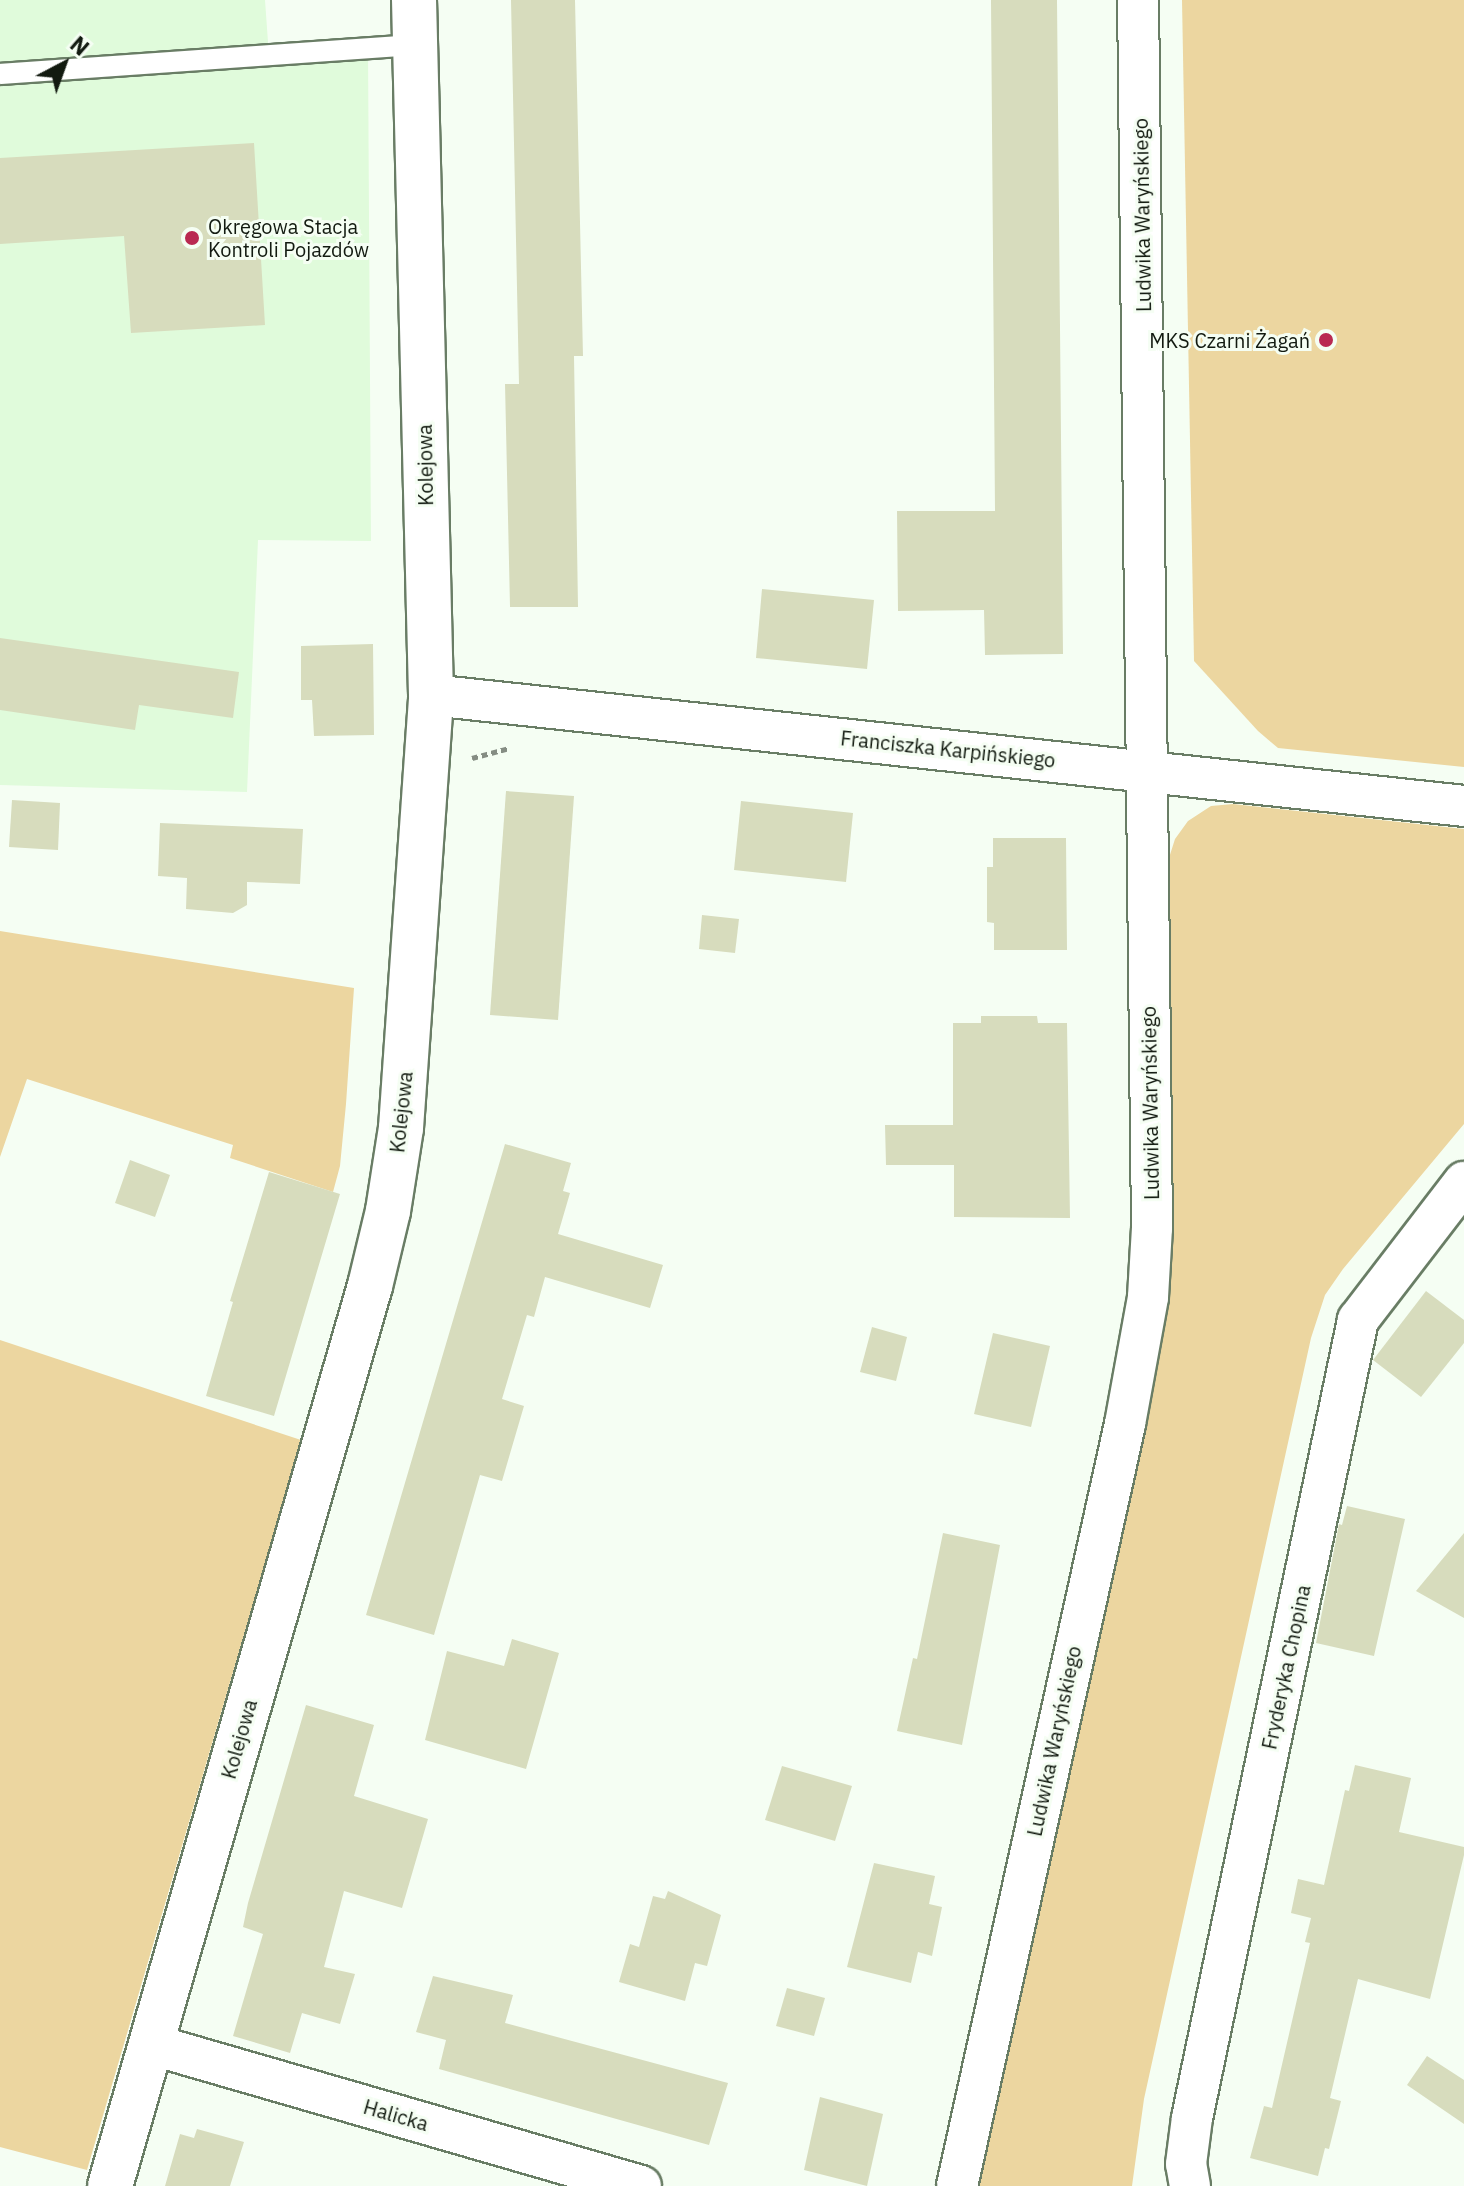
<!DOCTYPE html>
<meta charset="utf-8">
<style>
body{margin:0}
#map{position:relative;width:1464px;height:2186px;overflow:hidden;background:#f5fef3;font-family:"IBM Plex Sans",sans-serif}
div>[style]{position:absolute}
[style*='--x']{left:calc(var(--x)*1px);top:calc(var(--y)*1px);width:calc(var(--w)*1px);rotate:calc(var(--a)*1deg)}
.built>*{inset:0;background:#e0fbdb}
.green>*{inset:0;background:#ecd6a0}
.building>*{inset:0;background:#d7dcbd}
.path>*{height:5px;margin-top:-2.5px;transform-origin:0;background:repeating-linear-gradient(90deg,#858d83 0 6px,transparent 0 10px)}
.roads{filter:drop-shadow(2px 0 #697d65) drop-shadow(-2px 0 #697d65) drop-shadow(0 2px #697d65) drop-shadow(0 -2px #697d65)}
.lane>*{height:20px;margin:-10px;padding:0 10px;transform-origin:10px;border-radius:10px;background:#fff}
.street>*{height:40px;margin:-20px;padding:0 20px;transform-origin:20px;border-radius:20px;background:#fff}
.secondary>*{height:44px;margin:-22px;padding:0 22px;transform-origin:22px;border-radius:22px;background:#fff}
.dots>*{width:22px;height:22px;translate:-50% -50%;box-sizing:border-box;border:4px solid #f5fef3;border-radius:50%}
span{translate:-50% -50%;white-space:nowrap;text-align:center;line-height:1.15;-webkit-text-stroke:6px #f5fef3;paint-order:stroke}
.street-label{font-size:20px;color:#121a10}
.poi-label{font-size:20px;color:#121a10}
.left{translate:0 -50%;text-align:left}
.right{translate:-100% -50%;text-align:right}
.north{position:absolute;left:24px;top:24px;width:80px;height:80px;-webkit-text-stroke:6px #f5fef3;paint-order:stroke;rotate:41deg;font-size:22px;font-weight:700;line-height:32px;text-align:center;color:#121a10}
.north::after{content:'';display:block;margin:auto;width:28px;height:36px;background:#121a10;clip-path:polygon(50% 0,100% 100%,50% 72%,0 100%)}
</style>
<div id="map">
<div class="built">
<div style="clip-path:polygon(0 0,265px 0,269px 56px,368px 49px,371px 541px,258px 540px,247px 792px,0 785px)"></div>
</div>
<div class="green">
<div style="clip-path:polygon(1182px 0,1464px 0,1464px 767px,1278px 748px,1258px 731px,1194px 661px)"></div>
<div style="clip-path:polygon(1233px 804px,1464px 829px,1464px 1124px,1343px 1269px,1325px 1295px,1311px 1338px,1144px 2099px,1132px 2186px,976px 2186px,1163px 1333px,1171px 1269px,1168px 861px,1175px 839px,1188px 821px,1211px 806px)"></div>
<div style="clip-path:polygon(0 931px,354px 988px,346px 1104px,340px 1166px,333px 1192px,230px 1158px,233px 1145px,27px 1079px,0 1157px)"></div>
<div style="clip-path:polygon(0 1340px,301px 1440px,87px 2170px,0 2147px)"></div>
</div>
<div class="building">
<div style="clip-path:polygon(511px 0,575px 0,583px 356px,574px 356px,578px 607px,510px 607px,505px 384px,519px 384px)"></div>
<div style="clip-path:polygon(991px 0,1057px 0,1063px 654px,985px 655px,984px 610px,898px 611px,897px 511px,995px 511px)"></div>
<div style="clip-path:polygon(254px 143px,265px 325px,131px 333px,124px 236px,0 244px,0 158px)"></div>
<div style="clip-path:polygon(762px 589px,874px 600px,867px 669px,756px 658px)"></div>
<div style="clip-path:polygon(0 638px,239px 672px,233px 718px,139px 705px,135px 730px,0 710px)"></div>
<div style="clip-path:polygon(373px 644px,374px 735px,314px 736px,312px 700px,301px 700px,301px 646px)"></div>
<div style="clip-path:polygon(506px 791px,574px 796px,558px 1020px,490px 1015px)"></div>
<div style="clip-path:polygon(12px 800px,60px 803px,58px 850px,9px 847px)"></div>
<div style="clip-path:polygon(741px 801px,853px 813px,846px 882px,734px 870px)"></div>
<div style="clip-path:polygon(160px 823px,303px 829px,300px 884px,247px 882px,247px 905px,233px 913px,186px 909px,187px 878px,158px 876px)"></div>
<div style="clip-path:polygon(993px 838px,1066px 838px,1067px 950px,994px 950px,994px 923px,987px 922px,987px 867px,993px 867px)"></div>
<div style="clip-path:polygon(702px 915px,739px 919px,735px 953px,699px 949px)"></div>
<div style="clip-path:polygon(981px 1016px,1037px 1016px,1038px 1023px,1067px 1023px,1070px 1218px,954px 1217px,954px 1165px,886px 1165px,885px 1125px,953px 1125px,953px 1023px,981px 1023px)"></div>
<div style="clip-path:polygon(505px 1144px,571px 1163px,563px 1191px,570px 1193px,558px 1234px,663px 1265px,650px 1308px,545px 1277px,534px 1317px,527px 1315px,502px 1399px,524px 1406px,502px 1481px,480px 1475px,434px 1635px,366px 1615px)"></div>
<div style="clip-path:polygon(130px 1160px,170px 1175px,155px 1217px,115px 1203px)"></div>
<div style="clip-path:polygon(269px 1172px,340px 1194px,274px 1416px,206px 1396px,233px 1302px,230px 1301px)"></div>
<div style="clip-path:polygon(1426px 1291px,1464px 1320px,1464px 1343px,1421px 1397px,1373px 1360px)"></div>
<div style="clip-path:polygon(872px 1327px,907px 1337px,896px 1381px,860px 1372px)"></div>
<div style="clip-path:polygon(993px 1333px,1050px 1346px,1031px 1427px,974px 1414px)"></div>
<div style="clip-path:polygon(1347px 1506px,1405px 1519px,1374px 1656px,1316px 1643px,1339px 1524px,1342px 1525px)"></div>
<div style="clip-path:polygon(943px 1533px,1000px 1545px,962px 1745px,897px 1731px,913px 1658px,917px 1659px)"></div>
<div style="clip-path:polygon(1464px 1533px,1464px 1618px,1416px 1591px)"></div>
<div style="clip-path:polygon(512px 1639px,559px 1653px,526px 1769px,425px 1740px,447px 1651px,504px 1666px)"></div>
<div style="clip-path:polygon(306px 1705px,374px 1725px,354px 1796px,428px 1819px,402px 1908px,344px 1891px,324px 1967px,355px 1974px,340px 2024px,302px 2013px,290px 2053px,233px 2036px,263px 1934px,243px 1927px,248px 1903px)"></div>
<div style="clip-path:polygon(1355px 1765px,1411px 1778px,1399px 1832px,1464px 1847px,1464px 1855px,1430px 1999px,1358px 1979px,1330px 2098px,1341px 2101px,1329px 2149px,1325px 2148px,1318px 2176px,1250px 2158px,1264px 2106px,1272px 2108px,1310px 1943px,1305px 1942px,1311px 1918px,1291px 1913px,1298px 1879px,1324px 1885px,1345px 1790px,1349px 1791px)"></div>
<div style="clip-path:polygon(782px 1766px,852px 1786px,835px 1841px,765px 1820px)"></div>
<div style="clip-path:polygon(874px 1863px,935px 1876px,929px 1904px,942px 1907px,932px 1956px,918px 1952px,911px 1983px,847px 1967px)"></div>
<div style="clip-path:polygon(668px 1891px,721px 1915px,707px 1966px,695px 1963px,685px 2001px,619px 1982px,630px 1944px,639px 1947px,653px 1896px,665px 1899px)"></div>
<div style="clip-path:polygon(433px 1976px,513px 1995px,505px 2023px,728px 2083px,709px 2145px,439px 2069px,446px 2040px,416px 2032px)"></div>
<div style="clip-path:polygon(787px 1988px,825px 1998px,814px 2036px,776px 2026px)"></div>
<div style="clip-path:polygon(1427px 2056px,1464px 2080px,1464px 2124px,1407px 2085px)"></div>
<div style="clip-path:polygon(820px 2097px,883px 2114px,867px 2186px,804px 2170px)"></div>
<div style="clip-path:polygon(197px 2129px,244px 2142px,230px 2186px,165px 2186px,180px 2134px,194px 2138px)"></div>
</div>
<div class="path">
<div style="--x:472;--y:758;--w:39;--a:-15"></div>
</div>
<div class="roads">
<div class="lane">
<div style="--x:0;--y:74;--w:416;--a:-4"></div>
</div>
<div class="street">
<div style="--x:431;--y:695;--w:1039;--a:6.13"></div>
<div style="--x:150;--y:2044;--w:511;--a:16.13"></div>
<div style="--x:957;--y:2186;--w:780;--a:-77.57"></div>
<div style="--x:1125;--y:1424;--w:129;--a:-79.7"></div>
<div style="--x:1148;--y:1297;--w:69;--a:-86.7"></div>
<div style="--x:1152;--y:1228;--w:1228;--a:-90.65"></div>
<div style="--x:1190;--y:2186;--w:22;--a:-100"></div>
<div style="--x:1186;--y:2164;--w:46;--a:-82.6"></div>
<div style="--x:1192;--y:2118;--w:815;--a:-78.25"></div>
<div style="--x:1358;--y:1320;--w:174;--a:-52.5"></div>
</div>
<div class="secondary">
<div style="--x:110;--y:2186;--w:937;--a:-73.89"></div>
<div style="--x:370;--y:1286;--w:77;--a:-76.5"></div>
<div style="--x:388;--y:1211;--w:84;--a:-81.1"></div>
<div style="--x:401;--y:1128;--w:434;--a:-86"></div>
<div style="--x:431;--y:695;--w:695;--a:-91.4"></div>
</div>
</div>
<div class="dots">
<div style="left:192px;top:238px;background:#b92951"></div>
<div style="left:1326px;top:340px;background:#b92951"></div>
</div>
<div class="street-label">
<span style="left:1142px;top:215px;rotate:-91deg">Ludwika Waryńskiego</span>
<span style="left:425px;top:465px;rotate:-91deg">Kolejowa</span>
<span style="left:948px;top:749px;rotate:6deg">Franciszka Karpińskiego</span>
<span style="left:1150px;top:1103px;rotate:-91deg">Ludwika Waryńskiego</span>
<span style="left:401px;top:1112px;rotate:-84deg">Kolejowa</span>
<span style="left:1286px;top:1667px;rotate:-78deg">Fryderyka Chopina</span>
<span style="left:239px;top:1739px;rotate:-74deg">Kolejowa</span>
<span style="left:1054px;top:1741px;rotate:-78deg">Ludwika Waryńskiego</span>
<span style="left:396px;top:2115px;rotate:16deg">Halicka</span>
</div>
<div class="poi-label">
<span class="left" style="left:208px;top:238px">Okręgowa Stacja<br>Kontroli Pojazdów</span>
<span class="right" style="left:1310px;top:340px">MKS Czarni Żagań</span>
</div>
<div class="north">N</div>
</div>
